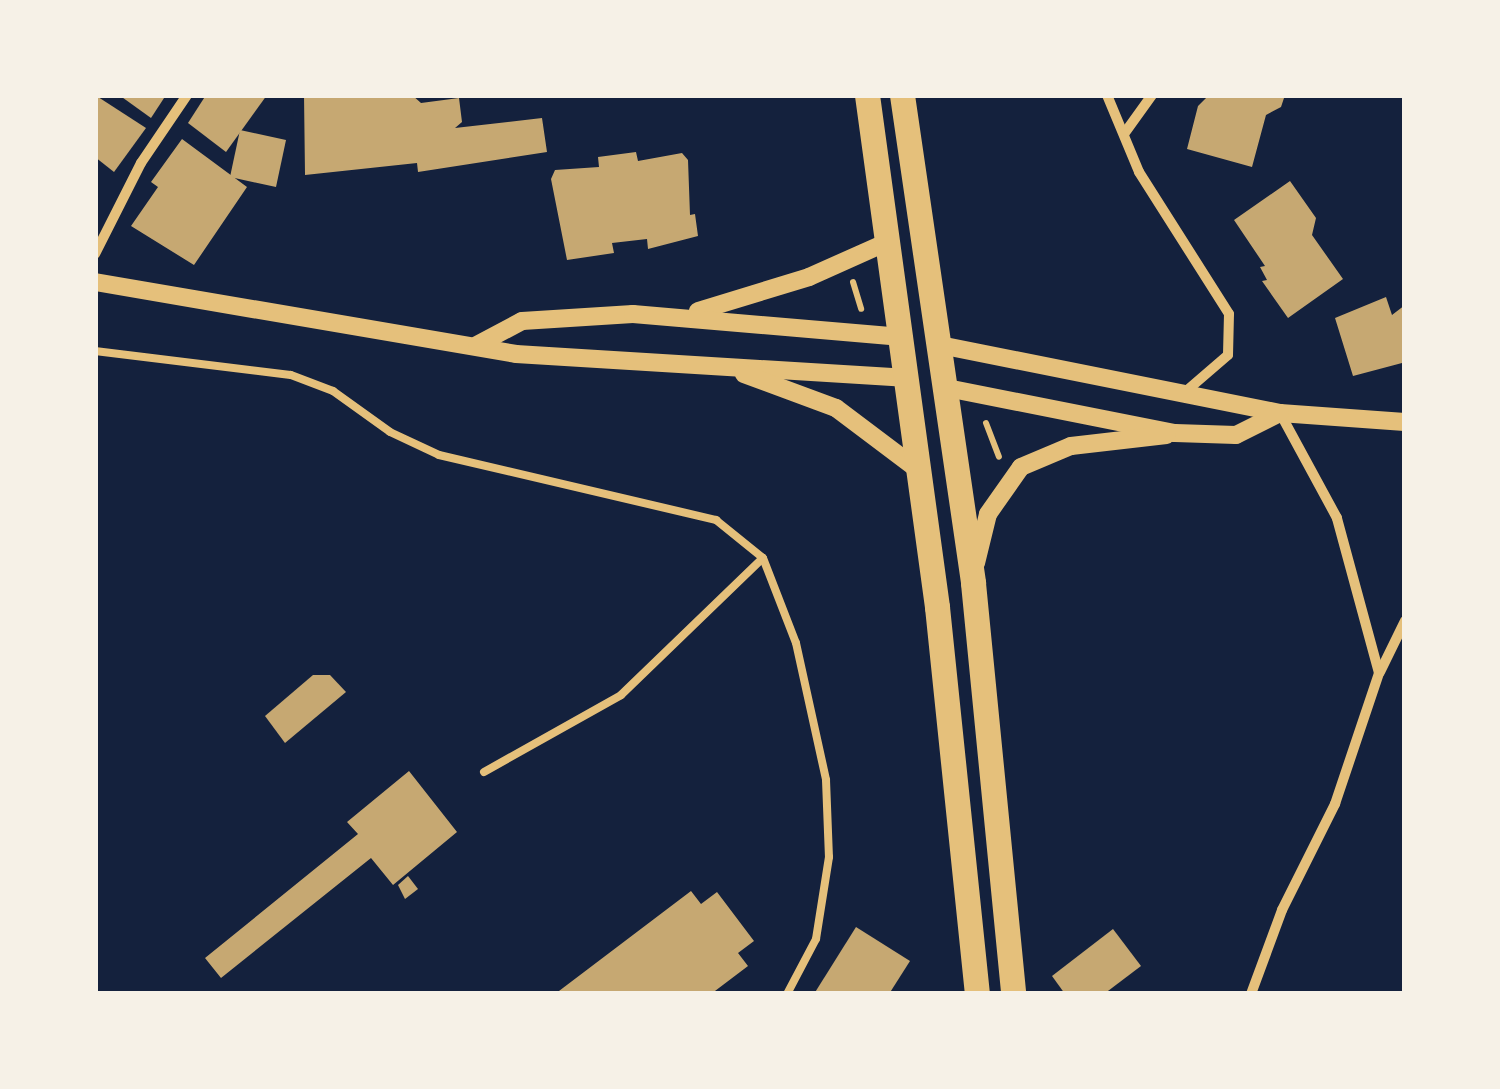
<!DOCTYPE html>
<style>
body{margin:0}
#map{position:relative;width:1500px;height:1089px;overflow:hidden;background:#14213d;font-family:"Fira Sans",sans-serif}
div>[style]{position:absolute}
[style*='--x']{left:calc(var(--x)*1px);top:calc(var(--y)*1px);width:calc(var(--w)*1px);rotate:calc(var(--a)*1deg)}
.building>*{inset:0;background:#c6a872}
.path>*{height:6px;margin:-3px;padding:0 3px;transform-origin:3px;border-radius:3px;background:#e5c07b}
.service>*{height:8px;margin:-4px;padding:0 4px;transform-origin:4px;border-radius:4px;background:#e5c07b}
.minor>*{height:10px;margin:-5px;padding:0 5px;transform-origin:5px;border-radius:5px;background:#e5c07b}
.tertiary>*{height:18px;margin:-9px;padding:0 9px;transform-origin:9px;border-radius:9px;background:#e5c07b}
.primary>*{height:25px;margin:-12.5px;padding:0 12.5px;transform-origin:12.5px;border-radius:12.5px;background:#e5c07b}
span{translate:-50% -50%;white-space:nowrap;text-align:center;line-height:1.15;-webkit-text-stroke:8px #f6f1e7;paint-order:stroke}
.frame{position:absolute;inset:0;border:98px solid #f6f1e7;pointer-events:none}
</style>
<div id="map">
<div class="building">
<div style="clip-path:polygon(95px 95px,146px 128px,114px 172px,95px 157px)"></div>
<div style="clip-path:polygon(119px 95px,166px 95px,151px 118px)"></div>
<div style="clip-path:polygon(206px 95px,267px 95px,226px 152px,188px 123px)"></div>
<div style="clip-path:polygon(304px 95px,412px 95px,421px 103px,459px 98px,462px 122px,455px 128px,542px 118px,547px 152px,418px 172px,417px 163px,305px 175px)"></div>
<div style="clip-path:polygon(1285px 95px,1281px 107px,1266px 115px,1252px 167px,1187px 149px,1198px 106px,1208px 96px)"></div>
<div style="clip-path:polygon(240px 130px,286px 140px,276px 187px,230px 177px)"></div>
<div style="clip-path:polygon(182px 139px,247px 187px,194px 265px,131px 226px,158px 187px,151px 182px)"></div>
<div style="clip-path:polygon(636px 152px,638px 161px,682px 153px,688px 160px,690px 215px,695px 214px,698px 236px,648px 249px,647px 239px,612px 243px,614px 253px,567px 260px,551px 179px,555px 170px,599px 167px,598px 157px)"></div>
<div style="clip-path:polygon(1290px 181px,1316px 218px,1312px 235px,1343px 279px,1288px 318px,1262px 281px,1267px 280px,1260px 267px,1265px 266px,1234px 220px)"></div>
<div style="clip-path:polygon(1386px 297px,1392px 315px,1405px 305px,1405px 371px,1402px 363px,1353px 376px,1335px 318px)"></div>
<div style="clip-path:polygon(313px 675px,330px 675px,346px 692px,285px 743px,265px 716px)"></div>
<div style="clip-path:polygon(409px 771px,457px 832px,393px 885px,371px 858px,221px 978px,205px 958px,358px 834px,347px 822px)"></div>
<div style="clip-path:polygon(408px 876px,418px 889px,405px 899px,398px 885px)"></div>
<div style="clip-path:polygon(691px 891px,701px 904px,717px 892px,754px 941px,738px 953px,748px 966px,711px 994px,555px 994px)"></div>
<div style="clip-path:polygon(856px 927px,910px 961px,889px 994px,814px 994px)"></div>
<div style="clip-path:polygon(1113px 929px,1141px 966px,1104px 994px,1065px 994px,1052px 976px)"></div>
</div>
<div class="path">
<div style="--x:853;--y:282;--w:28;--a:73"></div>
<div style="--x:986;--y:423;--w:36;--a:69"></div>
</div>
<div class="service">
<div style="--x:95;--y:351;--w:197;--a:7"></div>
<div style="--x:291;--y:375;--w:45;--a:20.9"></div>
<div style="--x:333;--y:391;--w:70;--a:35.7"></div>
<div style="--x:390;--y:432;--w:54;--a:25.1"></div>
<div style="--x:439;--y:455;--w:285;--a:13.2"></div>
<div style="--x:716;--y:520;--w:60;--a:39"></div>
<div style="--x:763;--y:558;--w:91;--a:68.8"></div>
<div style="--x:796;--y:643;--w:140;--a:77.6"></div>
<div style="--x:826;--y:780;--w:77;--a:87.8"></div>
<div style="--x:829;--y:857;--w:83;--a:99"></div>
<div style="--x:816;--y:939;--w:62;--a:117.8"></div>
<div style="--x:484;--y:772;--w:157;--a:-29.3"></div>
<div style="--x:621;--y:695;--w:197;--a:-44"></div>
</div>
<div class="minor">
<div style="--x:1107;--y:95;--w:83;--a:67.4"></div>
<div style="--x:1139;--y:172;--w:168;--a:57.6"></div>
<div style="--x:1229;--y:314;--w:41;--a:91.4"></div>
<div style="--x:1228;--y:355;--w:57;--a:139.3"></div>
<div style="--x:1124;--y:134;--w:48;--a:-54.3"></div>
<div style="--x:95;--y:254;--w:102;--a:-63.2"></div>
<div style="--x:141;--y:163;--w:82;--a:-55.9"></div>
<div style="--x:1380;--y:672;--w:57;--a:-63.9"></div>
<div style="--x:1251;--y:994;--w:90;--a:-69.7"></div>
<div style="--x:1282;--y:910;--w:119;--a:-63.4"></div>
<div style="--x:1335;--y:804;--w:138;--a:-71.4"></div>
<div style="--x:1379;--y:673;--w:161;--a:-105.2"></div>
<div style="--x:1337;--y:518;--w:119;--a:-118.5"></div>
</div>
<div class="tertiary">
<div style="--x:95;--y:282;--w:427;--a:9.7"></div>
<div style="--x:516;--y:354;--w:389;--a:3.5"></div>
<div style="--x:698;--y:311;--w:116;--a:-17"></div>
<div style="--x:809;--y:277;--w:83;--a:-24.1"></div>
<div style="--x:477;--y:345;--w:51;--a:-28.1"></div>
<div style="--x:522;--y:321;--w:111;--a:-3.6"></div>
<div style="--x:633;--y:314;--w:267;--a:4.9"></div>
<div style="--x:940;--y:345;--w:347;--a:11.3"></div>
<div style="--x:1280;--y:413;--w:125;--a:4.1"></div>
<div style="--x:744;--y:374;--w:98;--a:20.3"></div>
<div style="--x:836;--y:408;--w:101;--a:37"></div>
<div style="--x:947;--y:388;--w:232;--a:11.2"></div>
<div style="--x:1175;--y:433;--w:61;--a:1.9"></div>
<div style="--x:1236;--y:435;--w:49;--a:-26.6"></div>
<div style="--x:976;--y:563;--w:50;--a:-76.2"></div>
<div style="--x:988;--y:514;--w:57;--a:-54.9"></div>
<div style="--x:1021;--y:467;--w:54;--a:-22.8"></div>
<div style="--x:1071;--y:446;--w:96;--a:-6.6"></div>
</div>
<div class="primary">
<div style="--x:867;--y:95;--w:517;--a:82.21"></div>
<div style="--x:937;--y:607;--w:389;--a:84.1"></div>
<div style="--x:902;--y:95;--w:493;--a:81.7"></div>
<div style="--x:973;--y:583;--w:413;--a:84.4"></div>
</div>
<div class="frame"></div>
</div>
